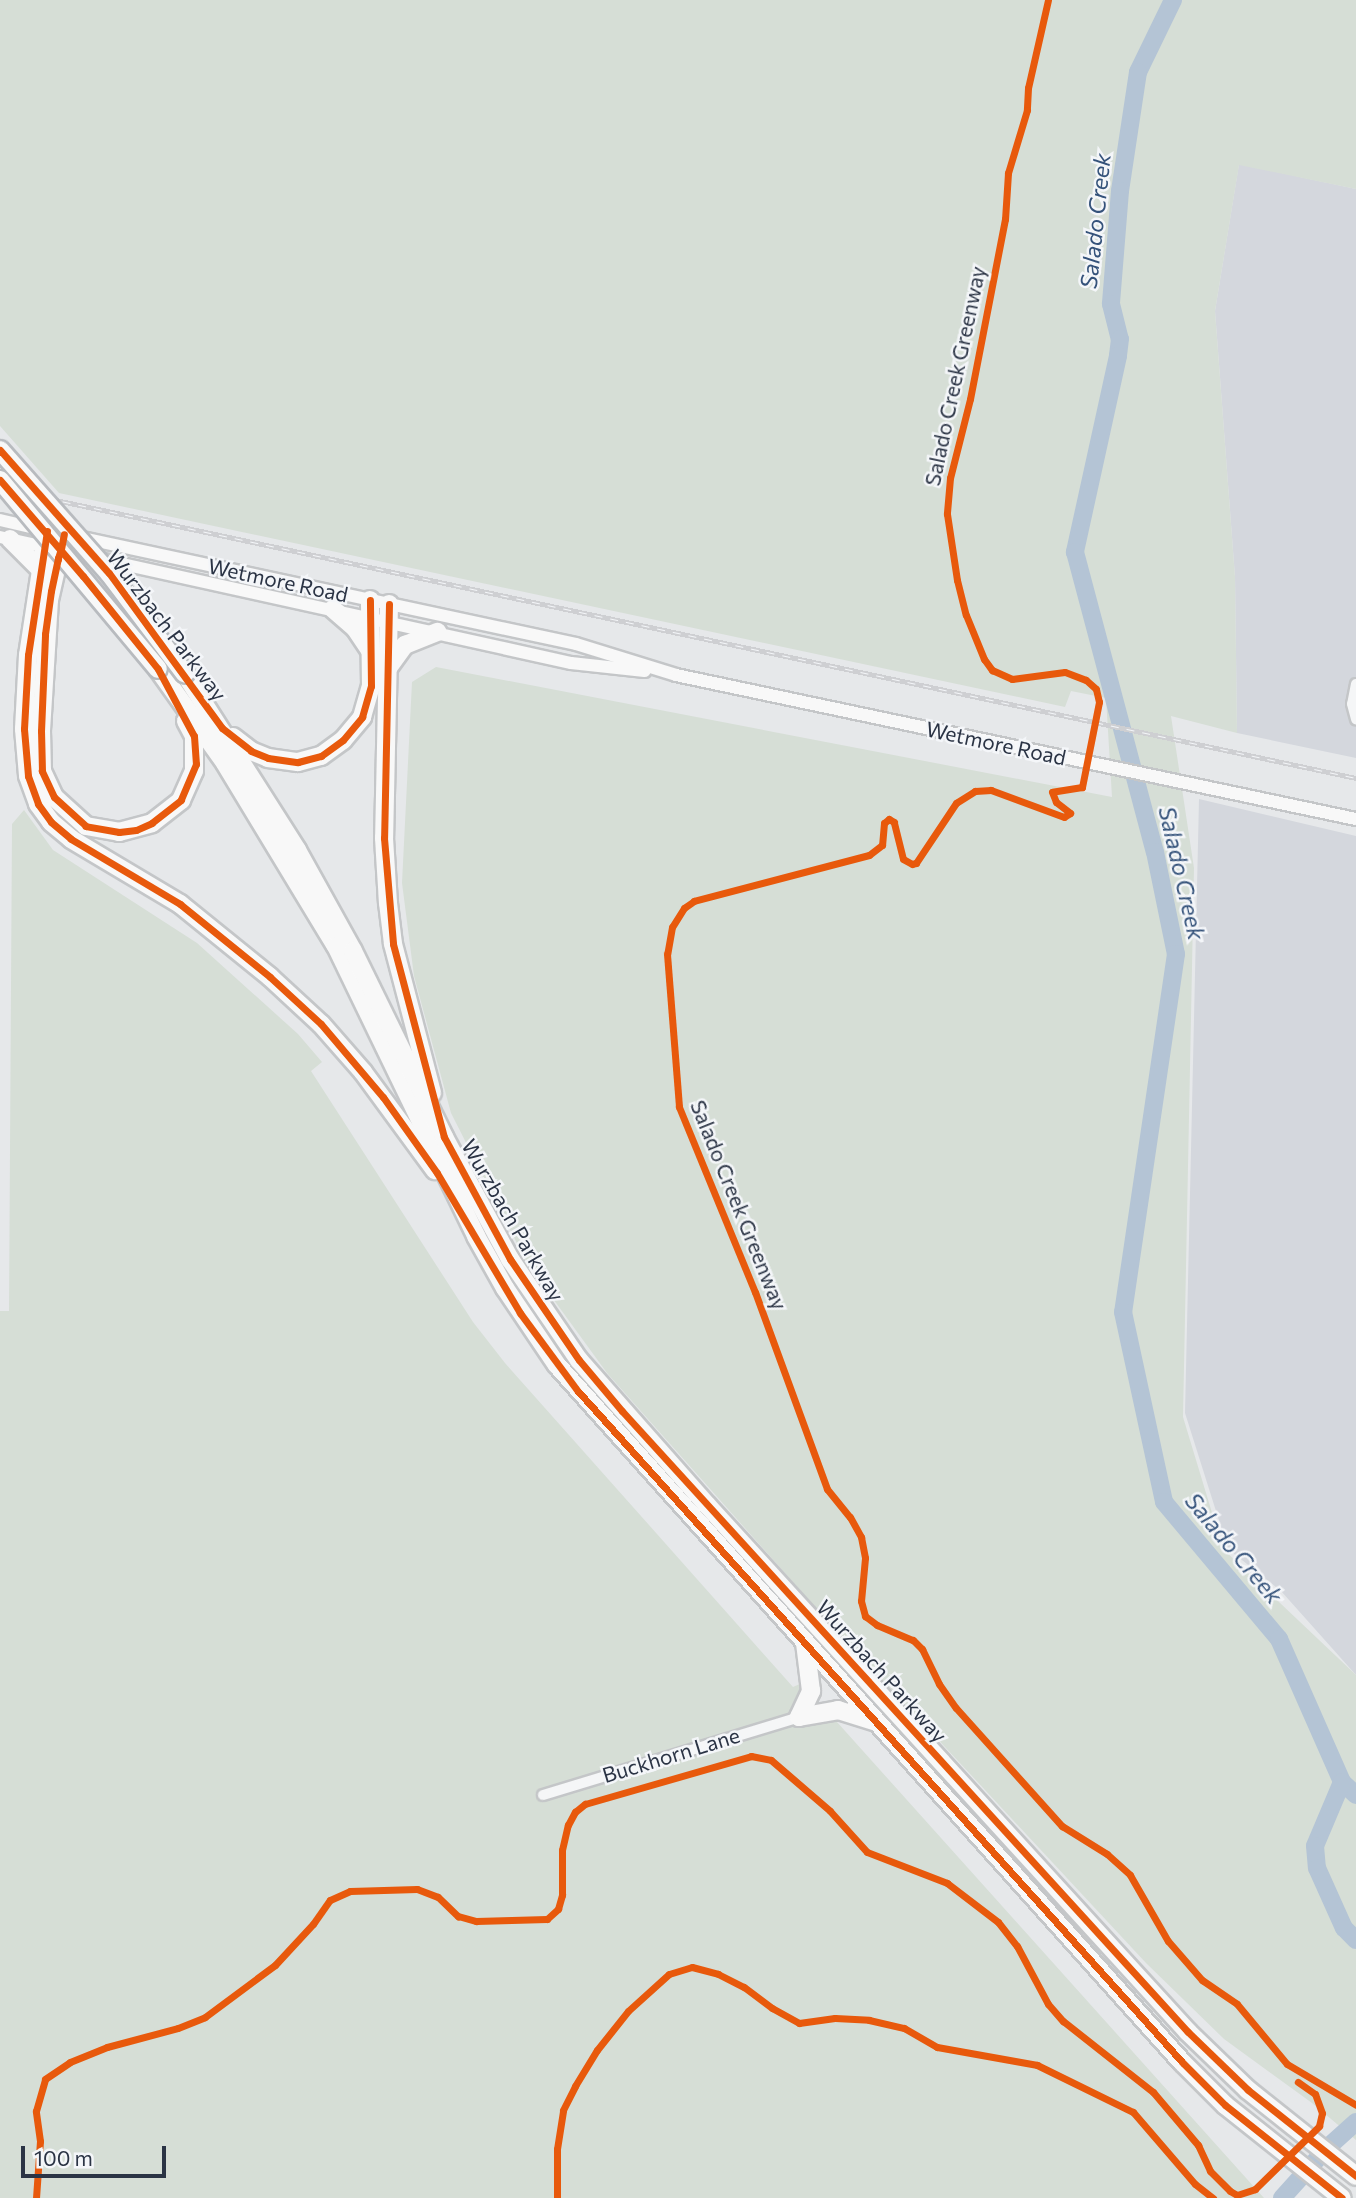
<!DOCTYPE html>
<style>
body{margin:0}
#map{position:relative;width:1356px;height:2198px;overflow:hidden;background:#e6e8ea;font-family:Commissioner,sans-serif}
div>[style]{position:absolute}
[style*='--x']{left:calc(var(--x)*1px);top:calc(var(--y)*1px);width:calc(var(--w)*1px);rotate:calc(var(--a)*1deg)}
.built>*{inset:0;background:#d4d7dd}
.green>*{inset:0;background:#d6ded6}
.river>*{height:18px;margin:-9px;padding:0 9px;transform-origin:9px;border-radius:9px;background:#b4c4d5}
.roads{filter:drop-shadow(2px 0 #c4c6c8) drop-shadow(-2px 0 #c4c6c8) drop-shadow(0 2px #c4c6c8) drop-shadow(0 -2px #c4c6c8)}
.minor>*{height:10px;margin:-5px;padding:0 5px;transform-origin:5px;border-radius:5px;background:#f5f6f7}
.secondary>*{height:12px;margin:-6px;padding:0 6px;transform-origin:6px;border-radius:6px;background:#f8f8f8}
.motorway>*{height:18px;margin:-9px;padding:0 9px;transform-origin:9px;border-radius:9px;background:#f8f8f8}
.rail>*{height:5px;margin-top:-2.5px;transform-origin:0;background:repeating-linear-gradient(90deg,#f4f6f9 0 8px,#cecfd2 0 16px);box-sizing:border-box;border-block:2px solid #cecfd2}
.bridges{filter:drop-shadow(2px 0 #b8bbbf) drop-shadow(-2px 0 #b8bbbf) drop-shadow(0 2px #b8bbbf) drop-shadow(0 -2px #b8bbbf)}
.motorway-bridge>*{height:18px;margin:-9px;padding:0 9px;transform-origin:9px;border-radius:9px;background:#f8f8f8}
.cycleway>*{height:7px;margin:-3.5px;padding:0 3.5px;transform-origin:3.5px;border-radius:3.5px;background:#e8590c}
span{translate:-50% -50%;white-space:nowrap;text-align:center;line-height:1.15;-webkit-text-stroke:5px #f4f6f9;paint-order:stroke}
.street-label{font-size:21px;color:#2b3445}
.water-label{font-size:23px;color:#34527a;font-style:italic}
.scale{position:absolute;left:21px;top:2146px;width:145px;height:32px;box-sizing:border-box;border:4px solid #2b3445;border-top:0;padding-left:9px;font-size:21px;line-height:24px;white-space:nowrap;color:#2b3445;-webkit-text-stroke:5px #f4f6f9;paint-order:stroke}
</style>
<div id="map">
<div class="built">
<div style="clip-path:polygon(1239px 164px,1356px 189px,1356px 758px,1237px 733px,1235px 577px,1215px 311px)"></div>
<div style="clip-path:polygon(1199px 799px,1356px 836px,1356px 1675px,1281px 1591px,1228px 1549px,1185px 1413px)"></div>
</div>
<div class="green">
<div style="clip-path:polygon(0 0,1356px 0,1356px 189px,1239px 165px,1215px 311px,1235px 577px,1237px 733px,1171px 716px,1194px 868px,1183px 1417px,1223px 1549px,1356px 1675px,1356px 2140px,1312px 2103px,1224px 2039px,1146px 1963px,824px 1617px,607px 1373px,527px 1263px,451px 1113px,414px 976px,402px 883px,412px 682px,436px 667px,1112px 797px,1106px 698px,1071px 691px,1065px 707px,59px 493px,0 426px)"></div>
<div style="clip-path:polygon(24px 810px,53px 850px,197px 943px,298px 1034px,322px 1062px,311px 1071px,473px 1322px,505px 1363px,793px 1687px,802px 1683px,1264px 2198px,0 2198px,0 1311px,9px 1311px,12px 824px)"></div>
</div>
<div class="river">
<div style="--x:1173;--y:0;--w:80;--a:115.9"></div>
<div style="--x:1138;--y:72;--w:120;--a:98.6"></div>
<div style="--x:1120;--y:191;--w:113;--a:94.6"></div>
<div style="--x:1111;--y:304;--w:36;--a:76"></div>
<div style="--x:1120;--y:339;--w:17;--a:97"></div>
<div style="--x:1118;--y:356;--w:201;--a:102.4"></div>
<div style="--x:1075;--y:552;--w:310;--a:75.1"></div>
<div style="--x:1155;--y:852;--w:104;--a:78.4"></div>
<div style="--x:1176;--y:954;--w:362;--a:98.4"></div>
<div style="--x:1123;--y:1312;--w:194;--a:77.8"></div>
<div style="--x:1164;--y:1502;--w:179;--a:50"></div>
<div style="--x:1279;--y:1639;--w:156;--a:66.2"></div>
<div style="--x:1342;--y:1782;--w:19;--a:43"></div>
<div style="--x:1342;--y:1782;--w:69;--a:112.9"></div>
<div style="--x:1315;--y:1846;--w:22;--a:85"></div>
<div style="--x:1317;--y:1868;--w:66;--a:65.8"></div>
<div style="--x:1344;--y:1928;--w:17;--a:45"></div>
<div style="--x:1282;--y:2198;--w:67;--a:-48"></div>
<div style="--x:1327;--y:2148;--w:39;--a:-42"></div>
</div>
<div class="roads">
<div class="minor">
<div style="--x:1356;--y:684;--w:20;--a:101"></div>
<div style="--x:1352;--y:704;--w:16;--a:75"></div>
<div style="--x:543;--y:1795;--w:268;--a:-16.9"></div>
</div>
<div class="secondary">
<div style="--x:0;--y:520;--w:44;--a:13.1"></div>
<div style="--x:0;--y:537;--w:585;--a:12.44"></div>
<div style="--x:571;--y:663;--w:74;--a:6.2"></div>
<div style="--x:78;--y:537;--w:509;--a:12.13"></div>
<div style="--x:576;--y:644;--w:105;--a:17.2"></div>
<div style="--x:676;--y:675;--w:695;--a:11.96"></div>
</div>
<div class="motorway">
<div style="--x:47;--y:531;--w:125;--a:98.7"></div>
<div style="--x:28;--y:655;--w:74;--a:93.1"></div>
<div style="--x:24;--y:729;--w:47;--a:85.1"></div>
<div style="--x:28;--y:776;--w:30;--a:70"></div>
<div style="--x:38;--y:804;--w:22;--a:54"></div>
<div style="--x:51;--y:822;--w:26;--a:40"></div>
<div style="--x:71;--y:839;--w:127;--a:30.8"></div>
<div style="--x:180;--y:904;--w:116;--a:39"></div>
<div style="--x:270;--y:977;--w:69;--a:42.7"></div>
<div style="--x:321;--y:1024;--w:64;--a:48.8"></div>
<div style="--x:363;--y:1072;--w:122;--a:53.7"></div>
<div style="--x:64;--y:534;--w:68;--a:102.8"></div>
<div style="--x:49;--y:600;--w:131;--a:93.5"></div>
<div style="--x:41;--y:731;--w:40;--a:88.6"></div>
<div style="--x:42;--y:771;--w:29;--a:65"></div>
<div style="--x:54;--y:797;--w:43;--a:42.2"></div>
<div style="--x:86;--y:826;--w:34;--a:10"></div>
<div style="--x:119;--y:832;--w:34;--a:-15"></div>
<div style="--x:152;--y:823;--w:37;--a:-38"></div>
<div style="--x:181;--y:800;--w:32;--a:-66"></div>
<div style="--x:194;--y:771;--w:35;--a:-90"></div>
<div style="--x:194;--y:736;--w:17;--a:-118"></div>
<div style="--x:10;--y:539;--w:41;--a:45"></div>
<div style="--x:389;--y:604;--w:234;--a:91.2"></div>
<div style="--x:384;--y:838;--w:65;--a:86.5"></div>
<div style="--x:388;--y:903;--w:41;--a:83"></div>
<div style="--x:393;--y:944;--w:154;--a:75.3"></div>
<div style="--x:333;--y:609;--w:29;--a:41"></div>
<div style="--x:355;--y:628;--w:27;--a:56"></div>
<div style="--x:388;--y:668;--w:29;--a:-54"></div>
<div style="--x:405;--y:645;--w:35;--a:-22"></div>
<div style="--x:158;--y:669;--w:115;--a:54.5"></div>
<div style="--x:225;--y:763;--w:214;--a:58.8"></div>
<div style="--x:336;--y:946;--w:322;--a:64.2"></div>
<div style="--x:476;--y:1236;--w:60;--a:60.9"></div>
<div style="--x:505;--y:1288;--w:93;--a:56"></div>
<div style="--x:557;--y:1365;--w:936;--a:48.12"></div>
<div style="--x:1182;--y:2062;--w:61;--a:45"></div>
<div style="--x:1225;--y:2105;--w:149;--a:38.5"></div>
<div style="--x:185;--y:674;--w:209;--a:57.5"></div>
<div style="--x:297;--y:850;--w:115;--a:61"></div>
<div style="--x:353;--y:951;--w:207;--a:63.9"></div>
<div style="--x:444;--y:1137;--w:139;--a:61.6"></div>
<div style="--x:510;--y:1259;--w:122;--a:55.7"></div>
<div style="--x:579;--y:1360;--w:193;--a:48.6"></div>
<div style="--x:707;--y:1505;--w:714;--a:47.61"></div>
<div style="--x:1188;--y:2032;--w:83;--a:44"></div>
<div style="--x:1248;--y:2090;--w:138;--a:38.5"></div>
<div style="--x:233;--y:737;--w:23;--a:38"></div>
<div style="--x:251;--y:751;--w:18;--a:22"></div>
<div style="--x:268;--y:758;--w:30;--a:8"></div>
<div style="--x:298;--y:762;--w:24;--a:-15"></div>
<div style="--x:321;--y:756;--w:27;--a:-36"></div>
<div style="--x:343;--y:740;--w:30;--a:-50"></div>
<div style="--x:362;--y:717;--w:32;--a:-74"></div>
<div style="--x:371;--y:686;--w:86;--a:-90.7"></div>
<div style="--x:799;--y:1717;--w:40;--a:-10"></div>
<div style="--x:838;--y:1710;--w:41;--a:17.1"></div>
<div style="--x:799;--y:1717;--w:29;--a:-65"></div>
<div style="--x:811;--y:1691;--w:48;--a:-97.1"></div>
</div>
</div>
<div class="rail">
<div style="--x:0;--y:488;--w:1387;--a:12.07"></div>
</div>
<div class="bridges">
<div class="motorway-bridge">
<div style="--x:0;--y:450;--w:164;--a:48.5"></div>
<div style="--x:109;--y:573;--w:126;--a:53"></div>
<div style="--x:0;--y:480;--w:246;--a:50.1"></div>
</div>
</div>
<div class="cycleway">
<div style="--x:1048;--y:0;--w:90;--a:102.8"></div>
<div style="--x:1028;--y:88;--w:22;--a:93"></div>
<div style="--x:1027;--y:110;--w:66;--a:106.8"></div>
<div style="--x:1008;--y:173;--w:46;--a:93.7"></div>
<div style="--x:1005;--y:219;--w:183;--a:101"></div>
<div style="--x:970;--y:399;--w:81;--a:104.2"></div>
<div style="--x:950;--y:478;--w:36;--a:95"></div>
<div style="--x:947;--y:514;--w:67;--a:81.4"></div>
<div style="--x:957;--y:580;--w:36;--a:76"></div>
<div style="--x:966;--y:615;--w:48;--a:67.8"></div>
<div style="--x:984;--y:659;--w:14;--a:54"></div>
<div style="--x:992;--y:670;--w:22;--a:24"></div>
<div style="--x:1012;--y:679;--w:53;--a:-7.5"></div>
<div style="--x:1065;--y:672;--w:22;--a:21"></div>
<div style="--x:1086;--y:680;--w:13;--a:42"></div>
<div style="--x:1096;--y:689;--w:13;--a:77"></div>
<div style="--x:1099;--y:702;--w:87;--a:101.3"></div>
<div style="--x:1082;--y:787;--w:30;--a:171"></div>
<div style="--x:1052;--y:792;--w:11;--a:68"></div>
<div style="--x:1056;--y:802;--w:18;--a:38"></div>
<div style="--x:1070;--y:813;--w:7;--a:146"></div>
<div style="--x:1064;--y:817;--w:78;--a:-159.7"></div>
<div style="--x:991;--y:790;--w:16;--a:176"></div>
<div style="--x:975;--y:791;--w:22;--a:148"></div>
<div style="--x:956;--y:803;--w:72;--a:123.7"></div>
<div style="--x:916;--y:863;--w:4;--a:166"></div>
<div style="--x:912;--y:864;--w:10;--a:-151"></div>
<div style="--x:903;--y:859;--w:38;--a:-104"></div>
<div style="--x:894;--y:822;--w:6;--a:-149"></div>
<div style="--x:889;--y:819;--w:6;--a:141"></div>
<div style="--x:884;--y:823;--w:22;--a:95"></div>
<div style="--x:882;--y:845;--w:16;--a:142"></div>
<div style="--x:869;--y:855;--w:181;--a:165.3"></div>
<div style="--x:694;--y:901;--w:12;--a:145"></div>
<div style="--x:684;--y:908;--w:22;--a:122"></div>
<div style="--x:672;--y:927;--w:27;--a:100"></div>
<div style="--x:667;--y:954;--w:153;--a:85.5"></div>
<div style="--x:679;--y:1107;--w:200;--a:67.7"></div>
<div style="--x:755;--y:1292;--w:210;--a:69.9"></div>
<div style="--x:827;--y:1489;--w:36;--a:51"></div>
<div style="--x:850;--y:1517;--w:23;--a:61"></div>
<div style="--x:861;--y:1537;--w:21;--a:79"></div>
<div style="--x:865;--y:1558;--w:43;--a:95.3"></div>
<div style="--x:861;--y:1601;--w:16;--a:75"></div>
<div style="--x:865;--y:1616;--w:15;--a:37"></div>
<div style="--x:877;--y:1625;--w:39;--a:23"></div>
<div style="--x:913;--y:1640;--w:13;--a:45"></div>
<div style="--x:922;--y:1649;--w:39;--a:64"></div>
<div style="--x:939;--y:1684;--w:29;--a:55"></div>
<div style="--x:956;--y:1708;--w:159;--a:48.1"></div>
<div style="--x:1062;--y:1826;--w:53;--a:31.9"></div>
<div style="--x:1107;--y:1854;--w:31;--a:42"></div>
<div style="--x:1130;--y:1875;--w:76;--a:60.1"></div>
<div style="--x:1168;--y:1941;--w:52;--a:48.9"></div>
<div style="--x:1202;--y:1980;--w:42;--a:34.4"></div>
<div style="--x:1237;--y:2004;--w:78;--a:50.2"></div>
<div style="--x:1287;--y:2064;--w:80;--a:30.7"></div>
<div style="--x:0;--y:450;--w:164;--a:48.5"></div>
<div style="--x:109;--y:573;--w:192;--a:53.9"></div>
<div style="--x:222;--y:728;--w:37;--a:38"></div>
<div style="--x:251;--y:751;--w:18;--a:22"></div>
<div style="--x:268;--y:758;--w:30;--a:8"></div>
<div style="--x:298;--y:762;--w:24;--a:-15"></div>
<div style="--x:321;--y:756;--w:27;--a:-36"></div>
<div style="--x:343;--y:740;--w:30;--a:-50"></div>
<div style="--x:362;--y:717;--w:32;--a:-74"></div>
<div style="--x:371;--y:686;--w:86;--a:-90.7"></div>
<div style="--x:0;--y:480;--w:127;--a:49.2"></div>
<div style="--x:83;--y:576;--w:119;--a:51.1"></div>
<div style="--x:158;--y:669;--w:76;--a:61.8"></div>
<div style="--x:194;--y:736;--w:28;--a:86"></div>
<div style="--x:196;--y:764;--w:39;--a:113"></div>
<div style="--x:181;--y:800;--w:37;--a:142"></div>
<div style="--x:152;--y:823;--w:17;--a:156"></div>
<div style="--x:136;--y:830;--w:17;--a:173"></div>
<div style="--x:119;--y:832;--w:34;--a:-170"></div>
<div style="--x:86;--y:826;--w:43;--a:-137.8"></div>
<div style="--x:54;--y:797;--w:29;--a:-115"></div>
<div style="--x:42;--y:771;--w:40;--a:-91.4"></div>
<div style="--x:41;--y:731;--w:97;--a:-87.6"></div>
<div style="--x:45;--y:634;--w:43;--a:-82.1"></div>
<div style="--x:51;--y:591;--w:33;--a:-78"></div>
<div style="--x:58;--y:559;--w:1;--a:-90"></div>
<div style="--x:58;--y:558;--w:9;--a:-72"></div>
<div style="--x:61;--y:549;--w:15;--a:-79"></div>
<div style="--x:47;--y:531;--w:125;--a:98.7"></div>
<div style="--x:28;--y:655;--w:74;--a:93.1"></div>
<div style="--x:24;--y:729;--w:47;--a:85.1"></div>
<div style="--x:28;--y:776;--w:30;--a:70"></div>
<div style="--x:38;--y:804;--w:22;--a:54"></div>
<div style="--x:51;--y:822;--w:26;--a:40"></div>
<div style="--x:71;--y:839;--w:127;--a:30.8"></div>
<div style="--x:180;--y:904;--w:116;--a:39"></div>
<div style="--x:270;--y:977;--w:69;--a:42.7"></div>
<div style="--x:321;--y:1024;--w:96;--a:49.7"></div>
<div style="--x:383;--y:1097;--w:93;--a:54.6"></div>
<div style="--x:437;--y:1173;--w:163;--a:59.3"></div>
<div style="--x:520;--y:1313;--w:96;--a:53.5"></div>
<div style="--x:577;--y:1390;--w:904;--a:48"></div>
<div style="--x:1182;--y:2062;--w:61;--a:45"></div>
<div style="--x:1225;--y:2105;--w:149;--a:38.5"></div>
<div style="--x:389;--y:604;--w:234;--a:91.2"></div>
<div style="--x:384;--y:838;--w:106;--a:85.1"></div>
<div style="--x:393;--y:944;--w:200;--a:75.2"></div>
<div style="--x:444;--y:1137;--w:139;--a:61.6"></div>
<div style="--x:510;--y:1259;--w:122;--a:55.7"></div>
<div style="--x:579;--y:1360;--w:67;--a:49.9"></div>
<div style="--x:622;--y:1411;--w:840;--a:47.65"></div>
<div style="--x:1188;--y:2032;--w:83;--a:44"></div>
<div style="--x:1248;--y:2090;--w:138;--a:38.5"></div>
<div style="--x:36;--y:2198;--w:57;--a:-86"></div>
<div style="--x:40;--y:2141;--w:30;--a:-98"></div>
<div style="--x:36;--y:2111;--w:33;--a:-74"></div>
<div style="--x:45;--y:2079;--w:30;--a:-34"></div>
<div style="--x:70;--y:2062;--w:40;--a:-22"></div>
<div style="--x:107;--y:2047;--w:73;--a:-15"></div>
<div style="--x:178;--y:2028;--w:29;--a:-22"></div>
<div style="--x:205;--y:2017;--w:87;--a:-36.6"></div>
<div style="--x:275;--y:1965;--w:56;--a:-47.2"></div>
<div style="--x:313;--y:1924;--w:29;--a:-55"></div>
<div style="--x:330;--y:1900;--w:22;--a:-24"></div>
<div style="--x:350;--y:1891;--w:67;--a:-1.7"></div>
<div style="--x:417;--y:1889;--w:22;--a:21"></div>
<div style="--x:438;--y:1897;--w:28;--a:44"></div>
<div style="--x:458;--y:1916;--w:19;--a:16"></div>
<div style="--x:476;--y:1921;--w:71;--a:-1.6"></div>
<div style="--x:547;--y:1919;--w:15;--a:-42"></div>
<div style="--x:558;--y:1909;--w:15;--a:-74"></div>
<div style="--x:562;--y:1895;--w:45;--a:-90"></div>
<div style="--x:562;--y:1850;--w:26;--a:-77"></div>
<div style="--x:568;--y:1825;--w:15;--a:-62"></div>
<div style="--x:575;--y:1812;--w:13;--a:-39"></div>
<div style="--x:585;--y:1804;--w:173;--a:-16.1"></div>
<div style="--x:751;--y:1756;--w:20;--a:11"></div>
<div style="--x:771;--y:1760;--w:78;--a:40.8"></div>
<div style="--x:830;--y:1811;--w:55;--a:47.9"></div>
<div style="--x:867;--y:1852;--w:86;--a:21.2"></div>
<div style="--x:947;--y:1883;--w:64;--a:37.4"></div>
<div style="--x:998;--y:1922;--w:31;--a:52"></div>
<div style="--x:1017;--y:1946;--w:66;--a:61.9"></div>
<div style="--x:1048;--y:2004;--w:23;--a:49"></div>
<div style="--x:1063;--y:2021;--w:115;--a:38.3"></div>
<div style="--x:1153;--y:2092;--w:70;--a:49.7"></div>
<div style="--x:1198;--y:2145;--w:29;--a:65"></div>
<div style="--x:1210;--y:2171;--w:28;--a:45"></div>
<div style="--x:1230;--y:2191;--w:8;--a:30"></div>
<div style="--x:1237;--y:2195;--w:19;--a:-18"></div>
<div style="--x:1255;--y:2189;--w:90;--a:-44.5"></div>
<div style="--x:1319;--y:2126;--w:13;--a:-77"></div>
<div style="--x:1322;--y:2113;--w:20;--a:-110"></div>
<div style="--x:1315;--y:2094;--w:21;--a:-145"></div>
<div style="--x:557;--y:2198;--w:49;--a:-90"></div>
<div style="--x:557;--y:2149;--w:39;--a:-81"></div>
<div style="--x:563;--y:2110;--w:27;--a:-63"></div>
<div style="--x:575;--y:2086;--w:42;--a:-58.6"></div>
<div style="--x:597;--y:2050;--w:50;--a:-51.5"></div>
<div style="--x:628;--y:2011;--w:55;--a:-42.1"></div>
<div style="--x:669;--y:1974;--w:24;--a:-17"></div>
<div style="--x:692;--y:1967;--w:27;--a:15"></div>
<div style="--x:718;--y:1974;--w:29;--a:27"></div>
<div style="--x:744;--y:1987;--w:35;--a:37"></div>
<div style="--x:772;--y:2008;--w:31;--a:29"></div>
<div style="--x:799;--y:2023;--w:36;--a:-8"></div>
<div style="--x:835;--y:2018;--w:34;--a:3"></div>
<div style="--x:869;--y:2020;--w:36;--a:13"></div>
<div style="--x:904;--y:2028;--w:38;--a:30"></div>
<div style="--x:937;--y:2047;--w:102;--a:10.2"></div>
<div style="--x:1037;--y:2065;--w:107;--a:26.1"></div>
<div style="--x:1133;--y:2112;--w:95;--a:49.3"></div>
<div style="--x:1195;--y:2184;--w:23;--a:38"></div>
</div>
<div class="street-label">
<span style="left:955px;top:376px;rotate:-78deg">Salado Creek Greenway</span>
<span style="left:278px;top:580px;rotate:12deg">Wetmore Road</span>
<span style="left:167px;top:625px;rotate:53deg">Wurzbach Parkway</span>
<span style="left:996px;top:743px;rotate:12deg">Wetmore Road</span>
<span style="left:739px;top:1205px;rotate:68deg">Salado Creek Greenway</span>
<span style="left:513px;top:1220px;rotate:60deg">Wurzbach Parkway</span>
<span style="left:882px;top:1671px;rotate:48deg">Wurzbach Parkway</span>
<span style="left:671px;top:1755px;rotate:-17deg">Buckhorn Lane</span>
</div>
<div class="water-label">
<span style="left:1095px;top:221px;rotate:-84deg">Salado Creek</span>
<span style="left:1182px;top:873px;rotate:77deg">Salado Creek</span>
<span style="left:1234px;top:1548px;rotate:50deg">Salado Creek</span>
</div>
<div class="scale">100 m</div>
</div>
